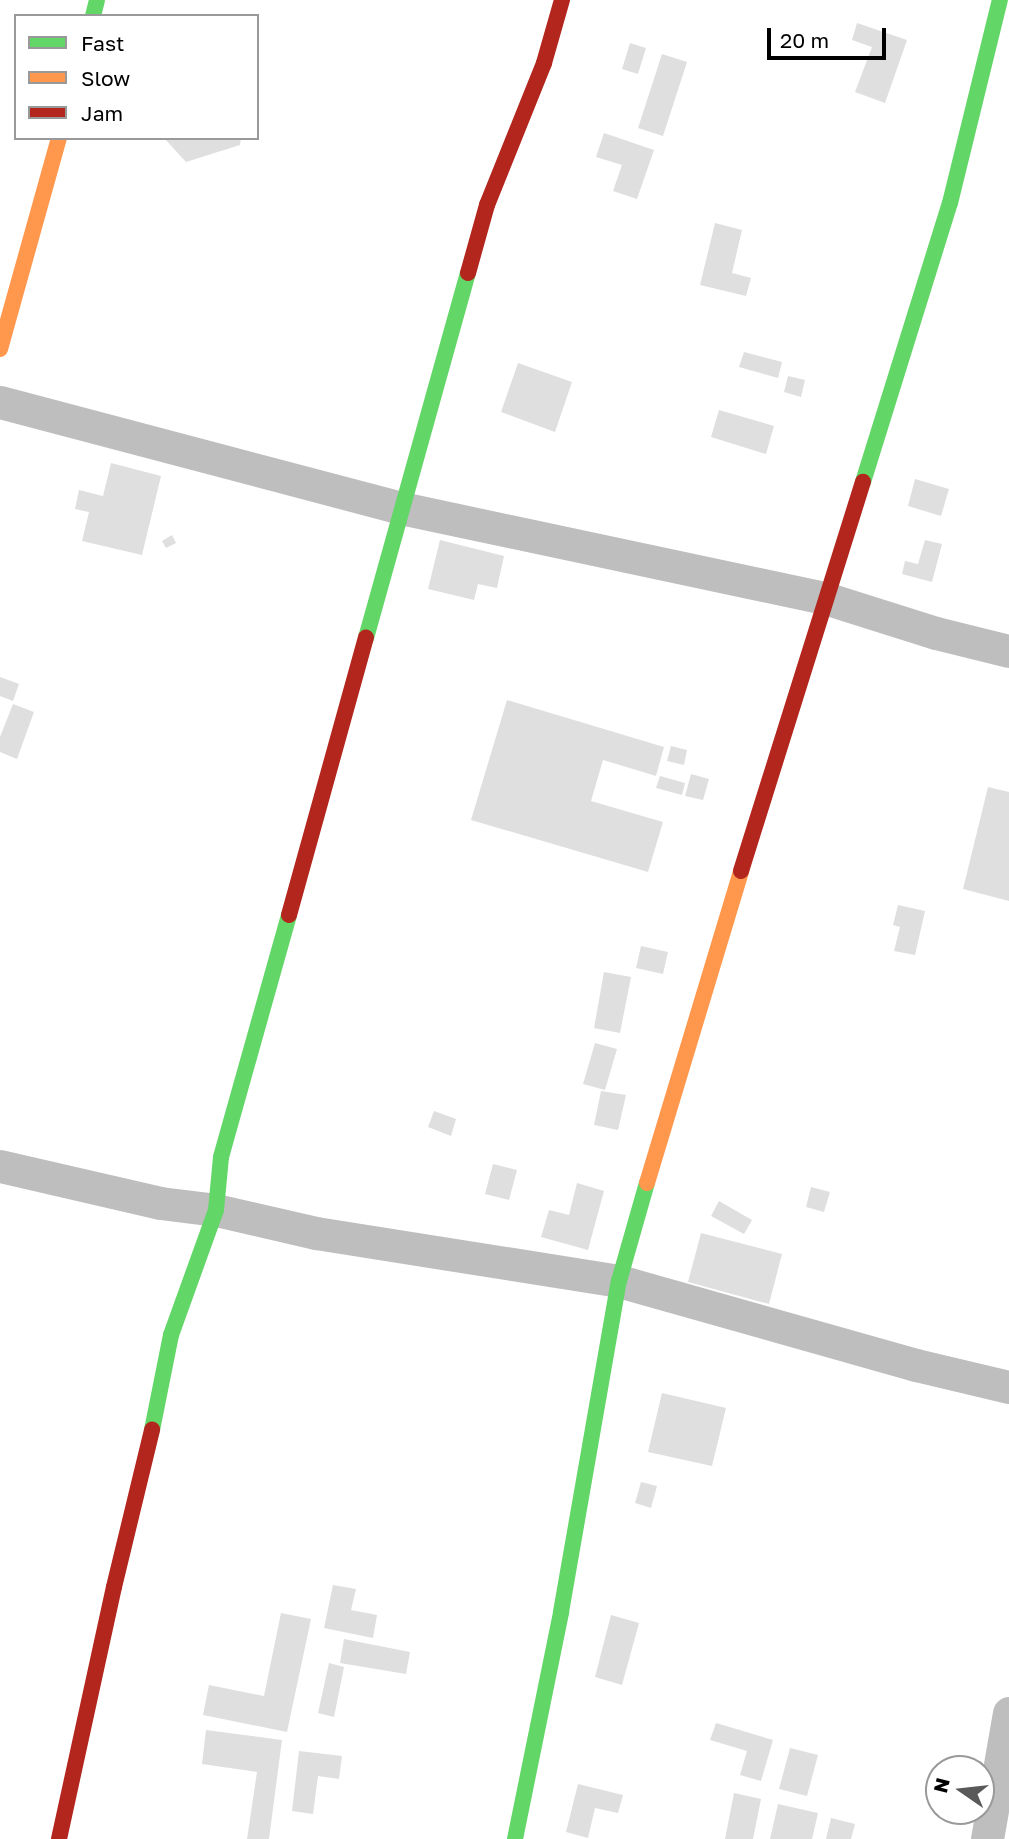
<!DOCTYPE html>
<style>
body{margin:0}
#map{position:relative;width:1009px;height:1839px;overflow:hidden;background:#fff;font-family:"Golos Text",sans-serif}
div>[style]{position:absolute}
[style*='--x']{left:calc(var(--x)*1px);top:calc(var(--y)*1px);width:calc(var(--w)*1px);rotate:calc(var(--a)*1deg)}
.building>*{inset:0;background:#dfdfdf}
.street>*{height:33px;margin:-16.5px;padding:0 16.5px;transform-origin:16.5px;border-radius:16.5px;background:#bebebe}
.fast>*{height:16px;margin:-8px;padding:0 8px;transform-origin:8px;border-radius:8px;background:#63d668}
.slow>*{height:16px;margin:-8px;padding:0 8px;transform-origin:8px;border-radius:8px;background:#ff974d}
.jam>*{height:16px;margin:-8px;padding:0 8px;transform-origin:8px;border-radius:8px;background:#b3261e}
span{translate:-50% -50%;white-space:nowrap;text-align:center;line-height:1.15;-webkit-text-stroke:5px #fff;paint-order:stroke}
.legend{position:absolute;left:14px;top:14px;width:245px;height:126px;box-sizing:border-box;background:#fff;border:2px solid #999;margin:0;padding:9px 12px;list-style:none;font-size:21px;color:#000}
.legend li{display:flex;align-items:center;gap:14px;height:35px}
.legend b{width:35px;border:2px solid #999}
.north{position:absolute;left:925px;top:1755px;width:70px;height:70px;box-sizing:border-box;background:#fff;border:2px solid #999;border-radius:50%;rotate:284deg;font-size:19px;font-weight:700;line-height:28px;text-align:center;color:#000}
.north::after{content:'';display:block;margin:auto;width:24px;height:32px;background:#595959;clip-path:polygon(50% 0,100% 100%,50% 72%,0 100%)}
.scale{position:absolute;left:767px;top:28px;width:119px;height:32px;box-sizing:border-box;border:4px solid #000;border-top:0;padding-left:9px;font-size:21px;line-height:24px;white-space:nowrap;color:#000;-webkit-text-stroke:5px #fff;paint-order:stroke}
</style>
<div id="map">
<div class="building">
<div style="clip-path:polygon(857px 23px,907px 40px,885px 103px,855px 92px,872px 47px,852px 40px)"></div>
<div style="clip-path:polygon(630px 43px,646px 48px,638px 74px,622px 69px)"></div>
<div style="clip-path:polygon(662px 54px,687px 62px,663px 136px,638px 128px)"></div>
<div style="clip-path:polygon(604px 133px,654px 150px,637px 199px,613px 191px,622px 165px,596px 157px)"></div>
<div style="clip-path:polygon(164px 138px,241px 138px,240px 145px,186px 162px)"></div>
<div style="clip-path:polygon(715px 223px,742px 230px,732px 273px,751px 278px,746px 296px,700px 285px)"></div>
<div style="clip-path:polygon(744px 352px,782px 362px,778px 378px,739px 367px)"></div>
<div style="clip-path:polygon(518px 363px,572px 382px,555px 432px,501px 412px)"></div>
<div style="clip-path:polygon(788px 376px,805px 380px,801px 397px,784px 392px)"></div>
<div style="clip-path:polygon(719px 410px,774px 426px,766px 454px,711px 437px)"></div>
<div style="clip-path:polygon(111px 463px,161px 476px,142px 555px,82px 541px,89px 512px,75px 509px,79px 490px,103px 496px)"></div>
<div style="clip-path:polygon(915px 479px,949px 489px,941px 516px,908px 506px)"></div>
<div style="clip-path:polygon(172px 535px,176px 543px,166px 548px,162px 541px)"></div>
<div style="clip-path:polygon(440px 540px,504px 556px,497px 588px,478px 584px,474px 600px,428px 589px)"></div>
<div style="clip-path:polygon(925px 540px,942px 544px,932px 582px,902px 574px,905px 561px,918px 564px)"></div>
<div style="clip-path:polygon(0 677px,19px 684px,13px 701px,0 696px)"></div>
<div style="clip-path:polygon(507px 700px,664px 747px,656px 776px,603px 760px,591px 801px,663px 822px,648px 872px,471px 820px)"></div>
<div style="clip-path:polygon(13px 704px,34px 712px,17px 759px,0 752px,0 737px)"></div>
<div style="clip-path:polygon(671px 746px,687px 750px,684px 765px,667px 761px)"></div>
<div style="clip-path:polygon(691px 774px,709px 779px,703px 800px,685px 796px)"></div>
<div style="clip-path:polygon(660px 776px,685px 783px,682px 795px,656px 788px)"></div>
<div style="clip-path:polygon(988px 787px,1009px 792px,1009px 901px,963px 889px)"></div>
<div style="clip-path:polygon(898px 905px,925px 911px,915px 955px,894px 951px,900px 927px,893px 925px)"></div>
<div style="clip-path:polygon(641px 946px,668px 952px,663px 974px,636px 968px)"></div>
<div style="clip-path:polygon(604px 972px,631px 977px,620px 1033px,594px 1028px)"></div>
<div style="clip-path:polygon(595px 1043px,617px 1049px,605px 1090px,583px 1084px)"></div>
<div style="clip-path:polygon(601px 1091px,626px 1095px,618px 1130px,594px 1125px)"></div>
<div style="clip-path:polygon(434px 1111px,456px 1119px,451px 1136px,428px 1127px)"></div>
<div style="clip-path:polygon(493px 1164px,517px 1170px,509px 1200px,485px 1194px)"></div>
<div style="clip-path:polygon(577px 1183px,604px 1191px,588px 1250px,541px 1237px,549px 1210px,569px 1215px)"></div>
<div style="clip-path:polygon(811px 1187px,830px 1192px,824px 1212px,806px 1207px)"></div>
<div style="clip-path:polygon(719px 1201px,752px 1220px,744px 1234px,711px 1216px)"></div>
<div style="clip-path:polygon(701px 1233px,782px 1254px,769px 1304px,688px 1282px)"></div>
<div style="clip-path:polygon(662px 1393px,726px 1408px,712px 1466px,648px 1452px)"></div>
<div style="clip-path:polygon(641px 1482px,657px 1486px,651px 1508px,635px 1503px)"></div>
<div style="clip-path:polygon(333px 1585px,356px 1589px,351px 1610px,377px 1615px,373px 1638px,324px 1628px)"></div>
<div style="clip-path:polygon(281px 1613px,311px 1619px,287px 1732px,203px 1715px,209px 1685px,264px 1696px)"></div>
<div style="clip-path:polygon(611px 1615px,639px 1623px,622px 1685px,595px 1677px)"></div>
<div style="clip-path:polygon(344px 1639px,410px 1652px,406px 1674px,340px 1663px)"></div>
<div style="clip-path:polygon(329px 1663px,344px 1667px,334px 1717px,318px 1713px)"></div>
<div style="clip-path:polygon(716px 1723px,773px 1740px,761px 1781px,740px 1775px,747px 1751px,710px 1740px)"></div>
<div style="clip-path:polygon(206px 1730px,282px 1740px,269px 1839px,247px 1839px,257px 1772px,202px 1764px)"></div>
<div style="clip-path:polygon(790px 1748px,818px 1755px,807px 1796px,779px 1789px)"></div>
<div style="clip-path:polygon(299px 1751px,342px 1756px,339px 1779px,318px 1776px,313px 1814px,292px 1811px)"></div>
<div style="clip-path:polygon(578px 1784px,623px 1795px,618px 1813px,595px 1808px,588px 1838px,566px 1832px)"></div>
<div style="clip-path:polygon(734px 1793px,761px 1799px,753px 1839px,725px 1839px)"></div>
<div style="clip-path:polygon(778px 1804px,818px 1813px,812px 1839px,770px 1839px)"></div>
<div style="clip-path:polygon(831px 1818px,855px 1824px,851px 1839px,826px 1839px)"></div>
</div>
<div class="street">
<div style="--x:0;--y:402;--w:415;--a:14.8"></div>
<div style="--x:401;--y:508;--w:437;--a:12"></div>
<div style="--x:828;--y:599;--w:113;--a:17.5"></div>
<div style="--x:936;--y:633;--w:75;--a:13.9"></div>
<div style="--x:0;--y:1166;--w:164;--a:13"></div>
<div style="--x:160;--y:1203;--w:56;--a:7.1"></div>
<div style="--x:216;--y:1210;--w:103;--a:13"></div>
<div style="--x:316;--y:1233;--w:307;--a:9"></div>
<div style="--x:619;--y:1281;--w:309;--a:15.8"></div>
<div style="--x:916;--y:1365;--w:96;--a:13.3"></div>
<div style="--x:987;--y:1839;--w:128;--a:-80.1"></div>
</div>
<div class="fast">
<div style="--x:93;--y:16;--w:16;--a:-76"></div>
<div style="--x:863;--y:482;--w:292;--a:-72.7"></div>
<div style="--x:950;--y:203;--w:209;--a:-76.2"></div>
<div style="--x:366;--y:638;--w:379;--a:-74.4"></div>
<div style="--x:152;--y:1430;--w:97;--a:-78.7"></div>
<div style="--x:171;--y:1335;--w:133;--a:-70.2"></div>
<div style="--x:216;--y:1210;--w:53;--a:-84.6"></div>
<div style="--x:221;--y:1157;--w:251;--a:-74.3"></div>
<div style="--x:515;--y:1839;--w:232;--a:-78.5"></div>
<div style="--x:561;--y:1612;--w:336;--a:-80.1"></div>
<div style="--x:619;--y:1281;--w:102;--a:-74.1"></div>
</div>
<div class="slow">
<div style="--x:0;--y:349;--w:219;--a:-74.4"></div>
<div style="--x:647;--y:1183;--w:326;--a:-73.2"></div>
</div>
<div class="jam">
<div style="--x:468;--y:273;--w:71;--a:-74.4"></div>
<div style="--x:487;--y:205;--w:153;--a:-68.1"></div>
<div style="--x:544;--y:63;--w:66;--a:-74.1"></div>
<div style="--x:741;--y:871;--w:408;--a:-72.6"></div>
<div style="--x:289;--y:915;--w:288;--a:-74.5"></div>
<div style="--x:59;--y:1839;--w:258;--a:-77.7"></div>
<div style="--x:114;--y:1587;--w:162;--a:-76.4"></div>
</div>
<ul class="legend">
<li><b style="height:9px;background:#63d668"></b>Fast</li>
<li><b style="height:9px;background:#ff974d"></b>Slow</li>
<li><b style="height:9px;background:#b3261e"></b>Jam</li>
</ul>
<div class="north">N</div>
<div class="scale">20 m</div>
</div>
